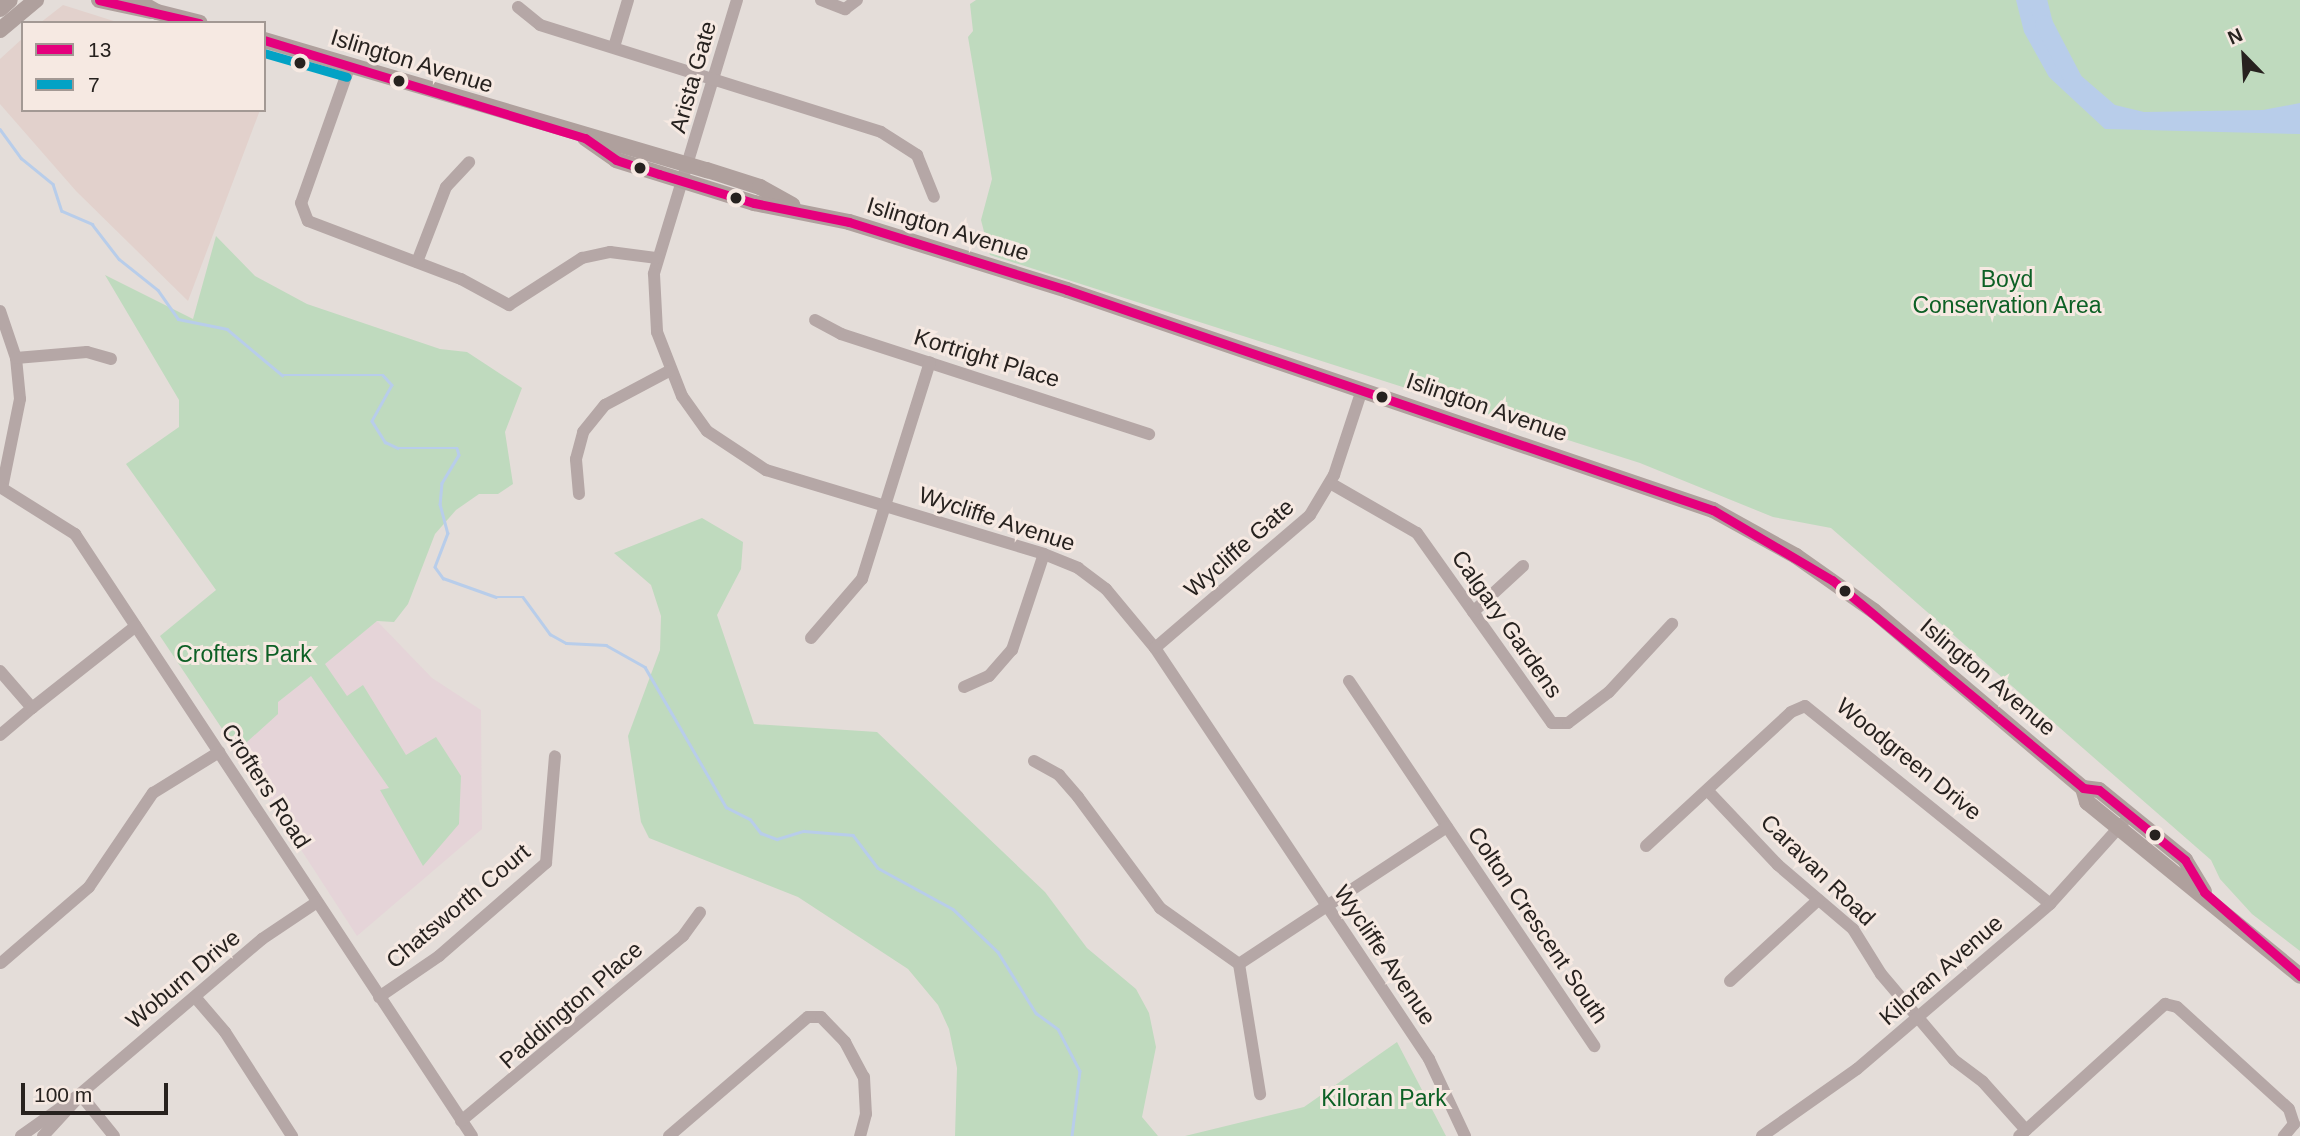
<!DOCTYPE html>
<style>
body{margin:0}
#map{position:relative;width:2300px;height:1136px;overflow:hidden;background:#e4ddd9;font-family:Helvetica,sans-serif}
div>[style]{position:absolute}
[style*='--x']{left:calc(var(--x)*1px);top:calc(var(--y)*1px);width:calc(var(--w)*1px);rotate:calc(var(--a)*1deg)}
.industrial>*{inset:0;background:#e2d1cc}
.education>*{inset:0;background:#e5d4d8}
.green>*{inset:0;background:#bfdabe}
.water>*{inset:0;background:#b8cdea}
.stream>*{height:2.5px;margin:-1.25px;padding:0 1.25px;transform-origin:1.25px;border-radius:1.25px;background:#b8cdea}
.river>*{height:18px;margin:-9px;padding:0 9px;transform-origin:9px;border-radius:9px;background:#b8cdea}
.minor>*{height:12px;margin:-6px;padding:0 6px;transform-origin:6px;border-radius:6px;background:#b5a7a6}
.major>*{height:16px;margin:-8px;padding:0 8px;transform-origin:8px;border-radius:8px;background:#afa09d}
.bus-1>*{height:9px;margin:-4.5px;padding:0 4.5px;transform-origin:4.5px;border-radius:4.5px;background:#e5007d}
.bus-2>*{height:9px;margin:-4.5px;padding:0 4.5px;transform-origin:4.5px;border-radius:4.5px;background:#02a2c5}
.dots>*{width:19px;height:19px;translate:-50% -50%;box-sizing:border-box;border:4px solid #f6e9e2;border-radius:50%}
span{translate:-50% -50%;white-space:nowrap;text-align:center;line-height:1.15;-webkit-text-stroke:6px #f6e9e2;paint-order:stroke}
.street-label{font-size:23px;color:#27221f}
.park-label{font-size:23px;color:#0d6025}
.legend{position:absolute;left:21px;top:21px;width:245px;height:91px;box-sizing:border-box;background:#f6e9e2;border:2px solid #a39994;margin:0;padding:9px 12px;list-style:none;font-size:21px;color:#27221f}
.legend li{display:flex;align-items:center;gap:14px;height:35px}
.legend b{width:35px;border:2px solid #a39994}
.north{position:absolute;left:2209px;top:21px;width:70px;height:70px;-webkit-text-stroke:5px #f6e9e2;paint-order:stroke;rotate:336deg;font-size:19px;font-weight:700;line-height:28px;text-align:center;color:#27221f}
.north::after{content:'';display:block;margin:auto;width:24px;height:32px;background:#27221f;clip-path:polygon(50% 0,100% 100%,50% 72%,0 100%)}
.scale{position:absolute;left:21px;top:1083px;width:147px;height:32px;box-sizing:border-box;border:4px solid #27221f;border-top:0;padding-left:9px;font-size:21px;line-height:24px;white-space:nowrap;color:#27221f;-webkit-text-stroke:5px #f6e9e2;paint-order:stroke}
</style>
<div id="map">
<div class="industrial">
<div style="clip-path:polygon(63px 5px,120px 23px,40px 23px)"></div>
<div style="clip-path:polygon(23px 38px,23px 110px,260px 110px,188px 301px,76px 191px,0 104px,0 59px)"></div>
</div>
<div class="education">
<div style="clip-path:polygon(377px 621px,432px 678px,481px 710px,482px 829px,357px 936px,237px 751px,277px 702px)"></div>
</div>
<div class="green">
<div style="clip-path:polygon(976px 0,2300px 0,2300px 951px,2252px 914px,2220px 879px,2211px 860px,1831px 528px,1773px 517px,1640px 463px,990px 255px,981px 220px,992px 179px,968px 37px,973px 31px,970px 4px)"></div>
<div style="clip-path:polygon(216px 236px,255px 276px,307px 304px,440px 349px,467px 352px,522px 388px,505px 432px,513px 484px,498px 494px,479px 494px,456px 510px,435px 534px,408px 604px,394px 622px,377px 621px,325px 664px,347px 696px,363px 685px,406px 755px,436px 737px,461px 776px,459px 824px,423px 866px,380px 790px,389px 788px,311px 676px,278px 702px,278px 714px,237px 751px,160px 636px,216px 590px,126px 464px,179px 427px,179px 400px,105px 275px,193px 319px)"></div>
<div style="clip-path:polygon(702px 518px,743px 542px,741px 569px,717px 615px,754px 724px,877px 732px,1045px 892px,1087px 948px,1136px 989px,1149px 1013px,1156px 1047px,1142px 1117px,1158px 1136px,955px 1136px,957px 1068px,949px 1029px,938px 1005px,908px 969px,798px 897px,649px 838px,641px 822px,628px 736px,660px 650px,661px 616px,651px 585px,614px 553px)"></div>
<div style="clip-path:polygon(1397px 1042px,1446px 1136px,1185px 1136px,1304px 1107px)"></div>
</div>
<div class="water">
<div style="clip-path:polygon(2016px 0,2041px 0,2043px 27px,2056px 54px,2115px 105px,2144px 112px,2263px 110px,2300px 103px,2300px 134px,2105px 129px,2049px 77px,2024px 32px)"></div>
</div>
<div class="stream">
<div style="--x:0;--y:129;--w:36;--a:54"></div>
<div style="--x:21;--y:158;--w:41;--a:39.1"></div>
<div style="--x:53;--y:184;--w:28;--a:72"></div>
<div style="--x:62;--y:211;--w:33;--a:23"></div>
<div style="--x:92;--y:224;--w:44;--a:52.4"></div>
<div style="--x:119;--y:259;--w:50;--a:38.5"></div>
<div style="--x:158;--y:290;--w:35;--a:55"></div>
<div style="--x:178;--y:319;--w:50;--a:11.5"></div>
<div style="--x:227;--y:329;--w:72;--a:39.9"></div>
<div style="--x:282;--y:375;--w:101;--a:0"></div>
<div style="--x:383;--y:375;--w:13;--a:48"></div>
<div style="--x:392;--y:385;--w:41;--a:119.1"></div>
<div style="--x:372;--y:421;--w:25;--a:58"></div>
<div style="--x:385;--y:442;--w:14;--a:25"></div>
<div style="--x:398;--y:448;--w:59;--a:0"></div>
<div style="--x:457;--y:448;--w:7;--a:74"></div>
<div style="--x:459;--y:455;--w:33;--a:121"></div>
<div style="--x:442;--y:483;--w:21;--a:95"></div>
<div style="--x:440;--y:504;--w:30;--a:75"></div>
<div style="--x:448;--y:533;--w:36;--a:111"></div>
<div style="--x:435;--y:567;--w:14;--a:54"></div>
<div style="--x:443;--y:578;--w:56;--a:19.7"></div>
<div style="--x:496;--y:597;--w:27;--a:0"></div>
<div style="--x:523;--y:597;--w:46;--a:53.9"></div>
<div style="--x:550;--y:634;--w:18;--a:29"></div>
<div style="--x:566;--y:643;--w:40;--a:2.9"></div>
<div style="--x:606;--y:645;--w:45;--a:29.4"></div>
<div style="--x:645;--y:667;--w:162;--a:59.9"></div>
<div style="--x:726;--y:807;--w:27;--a:27"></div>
<div style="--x:750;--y:819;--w:18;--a:52"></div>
<div style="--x:761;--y:833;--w:17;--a:21"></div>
<div style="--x:777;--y:839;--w:28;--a:-17"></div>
<div style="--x:804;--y:831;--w:49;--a:4.7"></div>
<div style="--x:853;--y:835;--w:41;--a:52.9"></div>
<div style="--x:878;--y:868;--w:85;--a:28.7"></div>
<div style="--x:953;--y:909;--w:62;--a:43.7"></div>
<div style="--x:998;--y:952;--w:72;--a:58.1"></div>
<div style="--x:1036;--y:1013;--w:27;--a:36"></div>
<div style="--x:1058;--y:1029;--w:47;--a:62.4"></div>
<div style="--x:1080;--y:1071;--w:65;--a:97"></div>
</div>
<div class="river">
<div style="--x:2038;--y:0;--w:25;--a:76"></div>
<div style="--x:2044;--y:24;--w:67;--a:62.3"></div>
</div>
<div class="minor">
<div style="--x:737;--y:0;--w:286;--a:106.9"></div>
<div style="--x:654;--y:274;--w:58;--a:87"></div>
<div style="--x:657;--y:332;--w:69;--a:68.7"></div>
<div style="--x:682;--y:396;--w:43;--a:54.5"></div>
<div style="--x:707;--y:431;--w:71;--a:33.5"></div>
<div style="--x:766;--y:470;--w:290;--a:16.8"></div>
<div style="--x:1044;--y:554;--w:37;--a:22"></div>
<div style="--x:1078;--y:568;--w:35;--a:37"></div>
<div style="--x:1106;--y:589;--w:77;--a:50.3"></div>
<div style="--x:1155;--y:648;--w:494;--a:56.3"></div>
<div style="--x:1429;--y:1059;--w:85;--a:64.9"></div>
<div style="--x:821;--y:0;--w:26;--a:21"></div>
<div style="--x:845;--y:9;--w:15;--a:-37"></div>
<div style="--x:518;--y:7;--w:28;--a:39"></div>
<div style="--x:540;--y:25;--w:357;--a:17.4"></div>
<div style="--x:881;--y:132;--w:43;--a:32.6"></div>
<div style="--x:917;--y:155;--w:45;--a:68"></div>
<div style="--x:614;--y:47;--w:49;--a:-73.4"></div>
<div style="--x:350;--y:65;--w:146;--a:109.5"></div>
<div style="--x:301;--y:203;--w:19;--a:69"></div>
<div style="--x:308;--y:221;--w:164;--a:20.8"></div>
<div style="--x:461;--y:279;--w:55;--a:28.4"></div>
<div style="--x:509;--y:305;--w:87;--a:-32.8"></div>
<div style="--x:582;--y:258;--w:29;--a:-12"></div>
<div style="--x:610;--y:252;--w:46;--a:7.4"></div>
<div style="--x:417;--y:262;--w:80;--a:-68.9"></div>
<div style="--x:446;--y:187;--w:34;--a:-47"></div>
<div style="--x:0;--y:311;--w:50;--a:71.2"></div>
<div style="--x:16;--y:358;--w:41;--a:84.4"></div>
<div style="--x:20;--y:399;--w:91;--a:101.4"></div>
<div style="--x:815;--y:320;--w:30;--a:28"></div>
<div style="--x:841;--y:334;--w:324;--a:18"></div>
<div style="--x:16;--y:358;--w:71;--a:-4.8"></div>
<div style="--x:87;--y:352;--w:25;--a:16"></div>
<div style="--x:1330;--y:483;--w:100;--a:29.9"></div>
<div style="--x:1417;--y:533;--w:233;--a:54.6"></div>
<div style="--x:1552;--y:723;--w:16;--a:0"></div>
<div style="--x:1568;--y:723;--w:51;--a:-37.1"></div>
<div style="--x:1609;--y:692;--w:93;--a:-47.2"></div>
<div style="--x:0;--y:487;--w:89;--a:32.1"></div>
<div style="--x:75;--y:534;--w:721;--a:56.6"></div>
<div style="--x:579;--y:494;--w:35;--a:-95"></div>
<div style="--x:576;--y:459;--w:28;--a:-75"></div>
<div style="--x:583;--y:432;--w:35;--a:-51"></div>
<div style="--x:605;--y:405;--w:72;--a:-28"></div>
<div style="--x:1473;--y:612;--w:68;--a:-42.6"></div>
<div style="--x:811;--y:638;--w:78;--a:-49.2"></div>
<div style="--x:862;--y:579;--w:227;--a:-72.6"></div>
<div style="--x:1155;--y:648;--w:204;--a:-40.6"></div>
<div style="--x:1310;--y:515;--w:47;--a:-59"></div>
<div style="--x:1334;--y:475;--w:89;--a:-71.8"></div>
<div style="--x:0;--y:671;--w:49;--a:49.1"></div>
<div style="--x:32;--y:708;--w:42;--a:139.8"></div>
<div style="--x:1349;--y:681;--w:440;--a:56.1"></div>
<div style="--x:964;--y:687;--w:27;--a:-24"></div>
<div style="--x:989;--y:676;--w:35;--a:-49"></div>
<div style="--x:1012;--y:650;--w:101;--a:-71.6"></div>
<div style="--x:32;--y:708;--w:132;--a:-38.3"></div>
<div style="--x:1034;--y:761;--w:29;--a:29"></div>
<div style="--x:1059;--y:775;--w:29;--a:49"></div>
<div style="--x:1078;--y:797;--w:138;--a:53.5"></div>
<div style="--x:1160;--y:908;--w:97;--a:35.3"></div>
<div style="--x:1708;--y:791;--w:102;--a:46.6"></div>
<div style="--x:1778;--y:865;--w:99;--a:40.5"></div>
<div style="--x:1853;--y:929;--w:53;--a:58.1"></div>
<div style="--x:1881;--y:974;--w:113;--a:49.7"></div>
<div style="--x:1954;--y:1060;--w:36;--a:37"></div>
<div style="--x:1983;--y:1082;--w:64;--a:48.1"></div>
<div style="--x:2026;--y:1130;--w:9;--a:139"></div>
<div style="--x:1646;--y:846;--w:197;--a:-42.7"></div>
<div style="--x:1791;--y:712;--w:15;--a:-23"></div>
<div style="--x:1805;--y:706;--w:315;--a:38.9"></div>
<div style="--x:1;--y:963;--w:116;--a:-40.8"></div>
<div style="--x:89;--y:887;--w:114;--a:-55.8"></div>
<div style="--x:153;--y:793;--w:78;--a:-31.8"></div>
<div style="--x:1239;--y:964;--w:249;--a:-33.4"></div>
<div style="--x:1239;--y:964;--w:132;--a:80.8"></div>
<div style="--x:1730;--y:981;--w:120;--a:-42.6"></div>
<div style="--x:195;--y:997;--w:46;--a:49.4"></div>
<div style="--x:225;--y:1032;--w:124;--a:57.2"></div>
<div style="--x:379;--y:997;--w:73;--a:-34.3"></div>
<div style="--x:439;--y:956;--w:142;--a:-41"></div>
<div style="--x:546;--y:863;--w:107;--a:-85.2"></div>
<div style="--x:80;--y:1094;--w:54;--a:51"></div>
<div style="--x:461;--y:1121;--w:289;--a:-39.8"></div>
<div style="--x:683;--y:936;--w:29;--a:-54"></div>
<div style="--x:2026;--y:1130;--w:188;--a:-42.2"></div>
<div style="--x:2165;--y:1004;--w:12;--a:14"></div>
<div style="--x:2177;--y:1007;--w:151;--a:42.3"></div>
<div style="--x:2289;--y:1109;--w:16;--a:72"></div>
<div style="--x:2294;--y:1124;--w:16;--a:130"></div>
<div style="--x:21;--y:1136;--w:72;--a:-35.4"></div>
<div style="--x:80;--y:1094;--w:239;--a:-40.4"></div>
<div style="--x:262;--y:939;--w:66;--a:-33.9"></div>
<div style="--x:43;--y:1136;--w:52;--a:-47.4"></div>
<div style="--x:669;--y:1136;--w:183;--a:-40.6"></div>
<div style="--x:808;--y:1017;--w:13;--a:0"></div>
<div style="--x:821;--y:1017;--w:35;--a:46"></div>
<div style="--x:845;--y:1042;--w:40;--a:62"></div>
<div style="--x:864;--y:1077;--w:37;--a:87"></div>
<div style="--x:866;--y:1114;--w:23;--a:105"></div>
<div style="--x:1762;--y:1136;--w:116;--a:-35.2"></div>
<div style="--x:1857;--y:1069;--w:254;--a:-40.5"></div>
<div style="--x:2050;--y:904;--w:109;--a:-48"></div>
</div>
<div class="major">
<div style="--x:99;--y:0;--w:53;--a:11.9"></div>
<div style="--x:136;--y:0;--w:24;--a:30"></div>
<div style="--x:157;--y:12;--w:44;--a:14.3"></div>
<div style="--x:0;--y:9;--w:13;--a:-42"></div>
<div style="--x:0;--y:30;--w:47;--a:-39.8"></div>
<div style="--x:264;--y:40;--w:462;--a:16.4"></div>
<div style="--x:707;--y:170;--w:56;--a:17.8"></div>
<div style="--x:760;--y:187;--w:37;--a:29"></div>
<div style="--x:585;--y:138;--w:38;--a:35"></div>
<div style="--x:616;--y:160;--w:145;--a:17.3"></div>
<div style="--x:754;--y:203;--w:97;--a:11.3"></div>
<div style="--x:849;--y:222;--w:228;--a:17.3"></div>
<div style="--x:1067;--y:290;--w:682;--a:18.81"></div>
<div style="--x:1713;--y:510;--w:95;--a:29"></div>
<div style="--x:1796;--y:556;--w:95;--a:35.2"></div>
<div style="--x:1874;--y:611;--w:274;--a:40.3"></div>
<div style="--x:2083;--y:788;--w:16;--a:7"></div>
<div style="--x:2099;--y:790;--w:111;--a:39.1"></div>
<div style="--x:2185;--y:860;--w:37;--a:59"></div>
<div style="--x:2083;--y:788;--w:15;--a:74"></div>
<div style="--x:2087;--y:802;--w:275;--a:39.2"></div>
</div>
<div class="bus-1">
<div style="--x:99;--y:0;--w:103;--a:13"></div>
<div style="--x:264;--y:40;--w:336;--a:17"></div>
<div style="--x:585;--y:138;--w:38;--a:35"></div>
<div style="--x:616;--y:160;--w:45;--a:18"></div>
<div style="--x:659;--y:174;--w:99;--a:17"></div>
<div style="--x:754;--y:203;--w:97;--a:11.3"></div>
<div style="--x:849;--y:222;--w:228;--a:17.3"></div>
<div style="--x:1067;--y:290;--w:682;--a:18.81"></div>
<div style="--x:1713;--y:510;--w:138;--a:30.5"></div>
<div style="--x:1832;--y:580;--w:326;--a:39.6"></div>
<div style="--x:2083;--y:788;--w:16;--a:7"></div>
<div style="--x:2099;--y:790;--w:111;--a:39.1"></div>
<div style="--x:2185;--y:860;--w:37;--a:59"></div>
<div style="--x:2204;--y:892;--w:128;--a:41.2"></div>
</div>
<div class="bus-2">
<div style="--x:264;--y:53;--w:86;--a:16.1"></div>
</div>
<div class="dots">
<div style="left:300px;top:63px;background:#27221f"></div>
<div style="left:399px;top:81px;background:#27221f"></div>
<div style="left:640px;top:168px;background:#27221f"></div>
<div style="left:736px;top:198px;background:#27221f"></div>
<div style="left:1382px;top:397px;background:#27221f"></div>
<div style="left:1845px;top:591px;background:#27221f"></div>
<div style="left:2155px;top:835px;background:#27221f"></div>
</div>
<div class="street-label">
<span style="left:412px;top:61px;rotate:17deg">Islington Avenue</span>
<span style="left:693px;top:77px;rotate:-74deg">Arista Gate</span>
<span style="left:948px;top:229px;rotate:17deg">Islington Avenue</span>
<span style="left:987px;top:358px;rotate:17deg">Kortright Place</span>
<span style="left:1487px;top:407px;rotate:19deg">Islington Avenue</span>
<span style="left:997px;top:519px;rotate:18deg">Wycliffe Avenue</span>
<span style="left:1239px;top:548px;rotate:-41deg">Wycliffe Gate</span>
<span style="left:1507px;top:624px;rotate:55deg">Calgary Gardens</span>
<span style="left:1988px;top:677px;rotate:40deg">Islington Avenue</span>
<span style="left:1909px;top:759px;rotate:39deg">Woodgreen Drive</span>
<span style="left:266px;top:786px;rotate:57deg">Crofters Road</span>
<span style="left:1818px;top:870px;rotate:44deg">Caravan Road</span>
<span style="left:458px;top:906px;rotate:-40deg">Chatsworth Court</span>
<span style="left:1538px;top:925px;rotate:56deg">Colton Crescent South</span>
<span style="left:1385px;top:955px;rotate:56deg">Wycliffe Avenue</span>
<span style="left:1941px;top:970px;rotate:-41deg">Kiloran Avenue</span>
<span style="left:183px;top:979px;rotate:-40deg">Woburn Drive</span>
<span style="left:571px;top:1005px;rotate:-41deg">Paddington Place</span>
</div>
<div class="park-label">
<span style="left:2007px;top:292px">Boyd<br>Conservation Area</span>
<span style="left:244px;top:654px">Crofters Park</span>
<span style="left:1384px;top:1098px">Kiloran Park</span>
</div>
<ul class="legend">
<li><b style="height:9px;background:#e5007d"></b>13</li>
<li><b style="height:9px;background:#02a2c5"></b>7</li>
</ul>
<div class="north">N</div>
<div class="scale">100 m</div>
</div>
